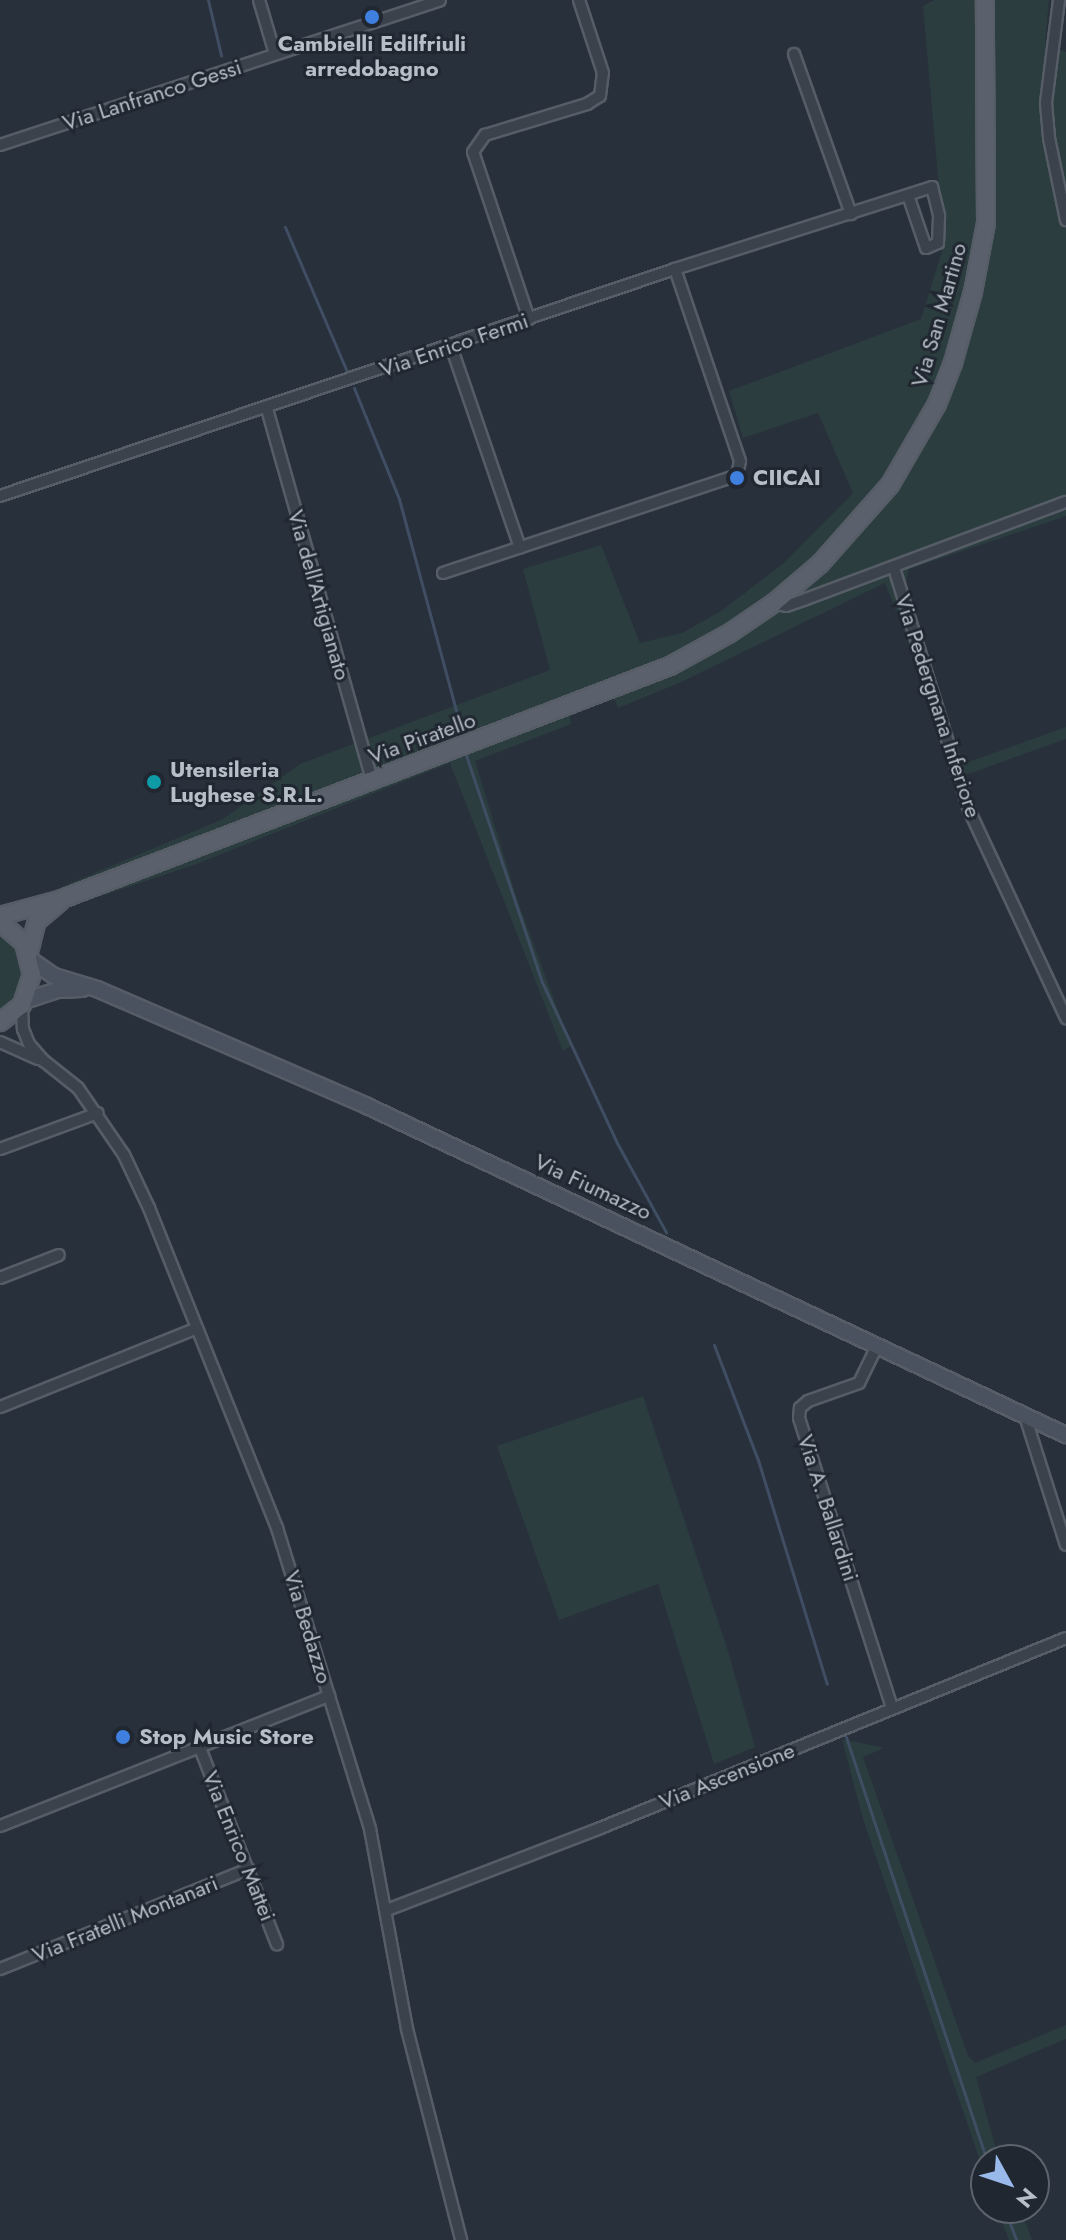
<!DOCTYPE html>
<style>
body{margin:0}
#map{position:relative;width:1066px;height:2240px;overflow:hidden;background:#28303c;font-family:Jost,sans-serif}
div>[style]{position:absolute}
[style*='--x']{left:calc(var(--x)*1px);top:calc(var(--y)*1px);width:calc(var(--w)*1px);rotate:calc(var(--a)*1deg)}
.green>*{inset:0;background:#2b3d3e}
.stream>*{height:3px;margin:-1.5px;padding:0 1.5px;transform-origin:1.5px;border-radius:1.5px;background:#404e63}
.roads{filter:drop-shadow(2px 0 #565d67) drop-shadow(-2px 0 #565d67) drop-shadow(0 2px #565d67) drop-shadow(0 -2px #565d67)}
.street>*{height:10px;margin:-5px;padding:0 5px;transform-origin:5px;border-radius:5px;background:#3b424c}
.secondary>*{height:14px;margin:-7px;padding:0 7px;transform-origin:7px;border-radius:7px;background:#4a525f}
.primary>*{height:16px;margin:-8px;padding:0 8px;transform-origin:8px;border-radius:8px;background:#5a616c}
.dots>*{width:22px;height:22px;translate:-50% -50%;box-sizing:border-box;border:4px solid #202731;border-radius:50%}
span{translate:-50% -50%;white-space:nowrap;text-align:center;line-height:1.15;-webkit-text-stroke:6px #202731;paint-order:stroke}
.poi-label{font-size:22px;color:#b7bec7;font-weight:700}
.left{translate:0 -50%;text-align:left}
.street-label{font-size:22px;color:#b7bec7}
.north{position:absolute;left:970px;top:2144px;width:80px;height:80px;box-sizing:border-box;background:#202731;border:2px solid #5c636d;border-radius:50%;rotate:130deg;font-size:22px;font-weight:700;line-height:32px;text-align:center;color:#b7bec7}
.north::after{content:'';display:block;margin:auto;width:28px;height:36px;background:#99b9eb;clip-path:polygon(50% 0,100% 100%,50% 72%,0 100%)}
</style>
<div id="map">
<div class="green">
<div style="clip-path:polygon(935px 0,1049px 0,1045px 44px,1066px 52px,1066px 516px,909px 569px,906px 583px,963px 764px,1066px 727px,1066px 739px,954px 779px,928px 692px,885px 583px,679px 683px,618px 708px,614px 698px,570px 716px,571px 724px,475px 761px,517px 899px,571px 1046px,563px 1051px,450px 763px,194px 865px,62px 909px,52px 891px,223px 819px,300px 764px,550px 670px,523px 569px,601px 545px,640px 643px,682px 633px,721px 611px,784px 563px,853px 493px,818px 413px,743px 438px,729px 391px,921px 319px,944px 245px,923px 6px)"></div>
<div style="clip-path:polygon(0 929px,16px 942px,26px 968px,20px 995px,0 1016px)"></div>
<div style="clip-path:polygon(643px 1396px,728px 1651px,755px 1747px,714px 1764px,658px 1584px,559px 1620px,497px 1446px)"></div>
<div style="clip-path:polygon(842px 1739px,884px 1748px,863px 1757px,968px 2056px,975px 2063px,1066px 2025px,1066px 2039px,976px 2077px,999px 2160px,986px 2160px,986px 2178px,863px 1819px)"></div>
<div style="clip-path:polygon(997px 2208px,1020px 2208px,1032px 2240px,1009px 2240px)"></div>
</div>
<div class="stream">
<div style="--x:208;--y:0;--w:57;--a:76.7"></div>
<div style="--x:285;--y:227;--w:158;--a:66.8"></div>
<div style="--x:354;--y:388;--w:120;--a:67.9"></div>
<div style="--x:399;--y:499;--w:231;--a:74.9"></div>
<div style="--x:466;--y:755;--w:239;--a:71.5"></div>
<div style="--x:542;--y:982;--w:178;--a:65"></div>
<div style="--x:617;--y:1143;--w:102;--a:61.2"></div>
<div style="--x:714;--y:1345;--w:123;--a:69.1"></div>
<div style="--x:758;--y:1460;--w:234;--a:72.9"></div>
<div style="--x:846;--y:1737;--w:446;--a:71.6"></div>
<div style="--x:1004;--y:2208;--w:34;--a:69"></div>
</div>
<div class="roads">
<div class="street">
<div style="--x:259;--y:0;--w:56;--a:73.5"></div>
<div style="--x:1059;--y:0;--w:104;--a:97.2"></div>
<div style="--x:1046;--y:103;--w:35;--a:85"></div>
<div style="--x:1049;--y:138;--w:84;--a:78.3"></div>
<div style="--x:794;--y:54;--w:170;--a:70.4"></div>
<div style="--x:0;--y:145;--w:463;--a:-18.2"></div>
<div style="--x:529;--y:319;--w:176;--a:-108.5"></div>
<div style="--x:473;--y:152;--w:21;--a:-55"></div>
<div style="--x:485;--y:135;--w:107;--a:-16.9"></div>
<div style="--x:587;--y:104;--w:15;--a:-32"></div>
<div style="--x:600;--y:96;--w:23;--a:-83"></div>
<div style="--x:603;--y:73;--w:77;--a:-108.2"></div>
<div style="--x:451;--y:346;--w:213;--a:71.1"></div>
<div style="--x:267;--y:409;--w:386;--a:74.2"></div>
<div style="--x:0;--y:496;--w:712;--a:-18.59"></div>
<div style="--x:675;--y:269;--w:270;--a:-17.7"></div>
<div style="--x:932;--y:187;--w:30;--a:76"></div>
<div style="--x:939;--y:216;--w:27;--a:92"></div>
<div style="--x:938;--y:243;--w:13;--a:157"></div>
<div style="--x:926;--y:248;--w:56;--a:-108.8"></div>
<div style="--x:894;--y:568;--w:253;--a:72.8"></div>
<div style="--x:969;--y:810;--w:230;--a:65"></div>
<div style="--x:443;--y:573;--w:310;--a:-18.4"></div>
<div style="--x:737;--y:475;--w:14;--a:-78"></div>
<div style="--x:740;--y:461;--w:203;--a:-108.7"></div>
<div style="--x:774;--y:603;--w:12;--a:14"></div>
<div style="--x:786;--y:606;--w:21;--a:-19"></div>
<div style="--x:806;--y:599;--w:278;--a:-20.5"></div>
<div style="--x:22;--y:1005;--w:24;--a:88"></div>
<div style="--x:23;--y:1029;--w:16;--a:68"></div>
<div style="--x:29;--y:1044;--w:23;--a:49"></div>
<div style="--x:44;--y:1061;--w:43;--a:38.5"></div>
<div style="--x:78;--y:1088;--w:81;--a:55.5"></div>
<div style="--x:124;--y:1155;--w:59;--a:64.7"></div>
<div style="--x:149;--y:1208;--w:345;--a:68.2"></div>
<div style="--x:277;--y:1528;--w:315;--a:72.8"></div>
<div style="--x:370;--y:1829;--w:203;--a:79.5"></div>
<div style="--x:407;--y:2029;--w:218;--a:75.6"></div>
<div style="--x:0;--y:1042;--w:42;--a:24.1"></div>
<div style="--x:0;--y:1149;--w:104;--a:-20.2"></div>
<div style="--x:0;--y:1278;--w:63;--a:-21.3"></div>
<div style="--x:877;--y:1346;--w:41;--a:115.9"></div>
<div style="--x:859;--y:1383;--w:54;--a:160.6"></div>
<div style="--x:808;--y:1401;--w:11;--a:139"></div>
<div style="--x:800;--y:1408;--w:10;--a:96"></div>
<div style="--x:799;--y:1418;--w:305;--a:72.2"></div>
<div style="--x:0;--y:1407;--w:210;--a:-21.8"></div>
<div style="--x:1025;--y:1416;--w:135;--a:72.4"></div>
<div style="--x:200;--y:1748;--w:211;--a:68.6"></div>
<div style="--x:0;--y:1826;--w:354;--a:-21.6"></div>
<div style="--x:387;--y:1910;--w:226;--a:-21"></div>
<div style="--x:598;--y:1829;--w:505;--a:-22.2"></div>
<div style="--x:0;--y:1969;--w:268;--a:-21.9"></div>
</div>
<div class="secondary">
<div style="--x:31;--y:960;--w:28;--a:35"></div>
<div style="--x:54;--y:976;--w:45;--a:16.8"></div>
<div style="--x:97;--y:989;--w:294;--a:23.4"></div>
<div style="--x:367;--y:1106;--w:773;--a:25.21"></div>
<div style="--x:24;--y:1001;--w:35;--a:-18"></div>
<div style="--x:57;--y:990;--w:25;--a:-2"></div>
</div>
<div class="primary">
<div style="--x:0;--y:916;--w:64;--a:-15.3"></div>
<div style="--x:62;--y:899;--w:651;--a:-20.97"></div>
<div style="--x:670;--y:666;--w:68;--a:-28.8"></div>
<div style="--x:730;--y:633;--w:53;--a:-34.3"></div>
<div style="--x:774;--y:603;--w:60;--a:-40.3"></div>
<div style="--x:820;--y:564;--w:106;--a:-48.5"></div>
<div style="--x:890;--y:485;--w:94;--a:-59.9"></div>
<div style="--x:937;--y:404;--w:44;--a:-68.7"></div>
<div style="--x:953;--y:363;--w:74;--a:-74.3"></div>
<div style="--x:973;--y:292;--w:70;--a:-79.3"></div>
<div style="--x:986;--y:223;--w:223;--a:-90.3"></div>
<div style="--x:0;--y:922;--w:32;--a:41"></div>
<div style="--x:24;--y:943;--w:32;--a:76"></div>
<div style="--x:32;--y:974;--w:33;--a:108"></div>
<div style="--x:22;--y:1005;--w:28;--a:142"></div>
<div style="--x:29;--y:952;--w:32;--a:-76"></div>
<div style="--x:37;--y:921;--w:30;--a:-40"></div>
</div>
</div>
<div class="dots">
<div style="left:372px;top:17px;background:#3f7fe0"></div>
<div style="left:737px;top:478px;background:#3f7fe0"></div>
<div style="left:154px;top:782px;background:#0f9aa8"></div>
<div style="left:123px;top:1737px;background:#3f7fe0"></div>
</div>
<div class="poi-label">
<span style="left:372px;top:56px">Cambielli Edilfriuli<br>arredobagno</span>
<span class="left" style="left:753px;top:478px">CIICAI</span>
<span class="left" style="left:170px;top:782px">Utensileria<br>Lughese S.R.L.</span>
<span class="left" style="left:139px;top:1737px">Stop Music Store</span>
</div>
<div class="street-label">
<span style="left:152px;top:95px;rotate:-18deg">Via Lanfranco Gessi</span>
<span style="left:939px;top:315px;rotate:-74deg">Via San Martino</span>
<span style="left:454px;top:345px;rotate:-19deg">Via Enrico Fermi</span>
<span style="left:319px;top:595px;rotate:74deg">Via dell'Artigianato</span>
<span style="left:938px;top:706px;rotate:72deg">Via Pedergnana Inferiore</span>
<span style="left:422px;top:738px;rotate:-20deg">Via Piratello</span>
<span style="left:593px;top:1187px;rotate:25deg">Via Fiumazzo</span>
<span style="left:828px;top:1508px;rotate:72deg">Via A. Ballardini</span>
<span style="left:308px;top:1627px;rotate:73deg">Via Bedazzo</span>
<span style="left:727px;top:1776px;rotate:-22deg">Via Ascensione</span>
<span style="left:239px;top:1846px;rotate:68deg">Via Enrico Mattei</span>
<span style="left:125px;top:1919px;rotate:-22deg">Via Fratelli Montanari</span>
</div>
<div class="north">N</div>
</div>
